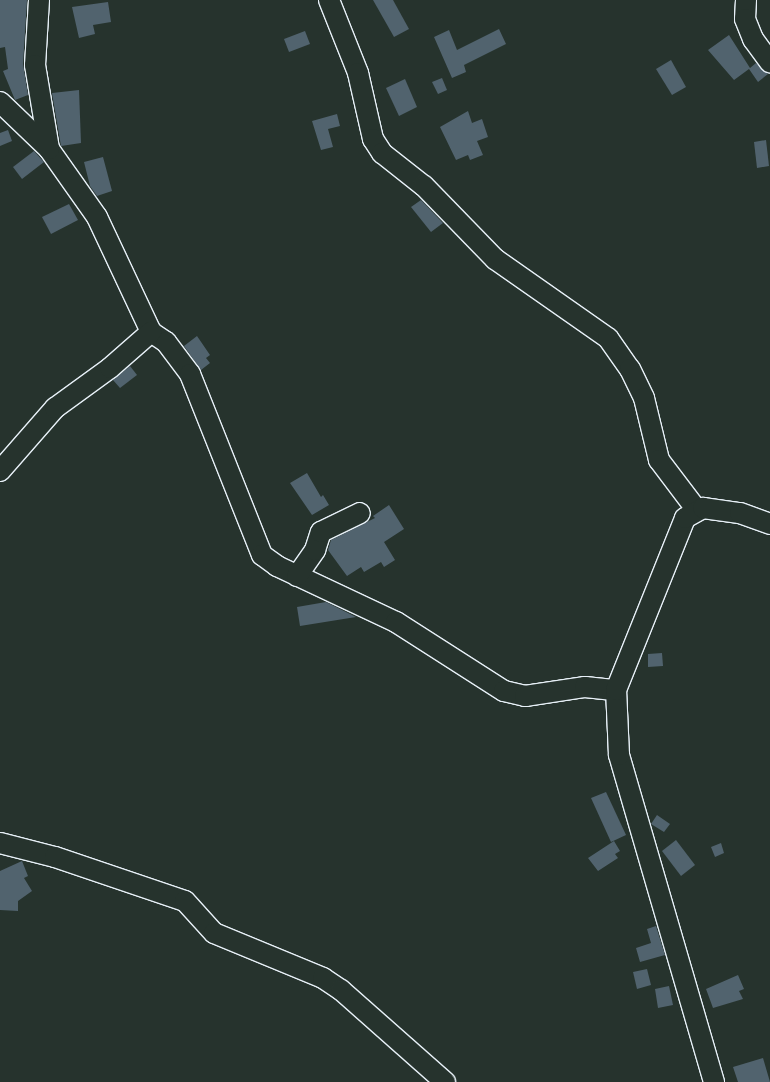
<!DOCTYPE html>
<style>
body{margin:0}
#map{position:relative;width:770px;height:1082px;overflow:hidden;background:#26332d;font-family:"Architects Daughter",sans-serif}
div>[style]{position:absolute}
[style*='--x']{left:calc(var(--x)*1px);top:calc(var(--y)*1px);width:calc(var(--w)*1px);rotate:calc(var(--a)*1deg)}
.building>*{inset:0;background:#51636e}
.roads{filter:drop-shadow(1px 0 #e8f1f8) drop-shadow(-1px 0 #e8f1f8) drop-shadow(0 1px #e8f1f8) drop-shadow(0 -1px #e8f1f8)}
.minor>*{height:20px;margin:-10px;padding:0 10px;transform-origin:10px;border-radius:10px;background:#26332d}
span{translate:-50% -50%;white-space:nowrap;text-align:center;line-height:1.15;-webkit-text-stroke:4.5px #26332d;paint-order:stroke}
</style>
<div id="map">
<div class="building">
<div style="clip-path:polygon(0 0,27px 0,23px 64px,28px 95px,15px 100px,3px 71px,8px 69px,5px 47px,0 48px)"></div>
<div style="clip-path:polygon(373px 0,393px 0,409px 29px,394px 37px)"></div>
<div style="clip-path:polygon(108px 2px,111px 22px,93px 25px,95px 34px,79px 38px,72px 7px)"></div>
<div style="clip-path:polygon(499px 29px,506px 44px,464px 65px,466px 72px,452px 78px,434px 37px,449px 30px,457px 50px)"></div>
<div style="clip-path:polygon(305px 31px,310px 44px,289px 52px,284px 39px)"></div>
<div style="clip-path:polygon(729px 35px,750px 68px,756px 63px,768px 74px,758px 82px,749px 69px,734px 80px,708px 50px)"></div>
<div style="clip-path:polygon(671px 60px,686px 87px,672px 95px,656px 69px)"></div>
<div style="clip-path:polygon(442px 78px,447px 90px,438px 94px,432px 82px)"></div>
<div style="clip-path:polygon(405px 79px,417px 107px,399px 116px,386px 88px)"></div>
<div style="clip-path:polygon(79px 90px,81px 143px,61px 146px,52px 93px)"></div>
<div style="clip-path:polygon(468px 111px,472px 123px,482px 119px,488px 137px,477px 141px,483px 155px,470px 160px,468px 155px,456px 160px,440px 127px)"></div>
<div style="clip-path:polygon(337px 114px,340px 126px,328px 129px,333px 147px,321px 150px,312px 121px)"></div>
<div style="clip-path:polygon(8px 130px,12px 141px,0 146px,0 133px)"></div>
<div style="clip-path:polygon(766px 140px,769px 166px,757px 168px,754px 142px)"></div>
<div style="clip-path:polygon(34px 151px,44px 162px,22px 179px,13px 167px)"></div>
<div style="clip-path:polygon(103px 157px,112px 191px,97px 196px,90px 186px,84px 162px)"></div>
<div style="clip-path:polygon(421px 200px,443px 223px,431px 232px,411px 207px)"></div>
<div style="clip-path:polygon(69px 204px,78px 220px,51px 234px,42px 217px)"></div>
<div style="clip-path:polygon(197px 336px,210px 355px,206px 358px,210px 363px,201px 370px,184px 346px)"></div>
<div style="clip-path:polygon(130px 366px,137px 375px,120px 388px,113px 380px)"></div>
<div style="clip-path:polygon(307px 473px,321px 497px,323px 495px,329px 505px,312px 515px,290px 483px)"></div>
<div style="clip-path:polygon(389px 505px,404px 529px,384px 542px,395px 560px,384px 567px,381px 562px,364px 572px,361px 567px,347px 576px,328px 550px,331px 540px,375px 518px,373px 516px)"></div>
<div style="clip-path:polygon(326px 602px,356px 617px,300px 626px,297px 607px)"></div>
<div style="clip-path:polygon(662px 653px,663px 666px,648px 667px,648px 654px)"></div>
<div style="clip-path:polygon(606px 792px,626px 835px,611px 842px,591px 798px)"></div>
<div style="clip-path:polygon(657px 815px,670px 824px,664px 832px,651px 824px)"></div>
<div style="clip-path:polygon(676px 840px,695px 865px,681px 876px,662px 851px)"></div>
<div style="clip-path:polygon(614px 841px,620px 851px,615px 854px,618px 858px,598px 871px,588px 858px)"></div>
<div style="clip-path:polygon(721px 843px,724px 853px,715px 857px,711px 847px)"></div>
<div style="clip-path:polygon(22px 861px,28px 876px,24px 878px,32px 891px,18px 901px,18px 911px,0 910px,0 871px)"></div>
<div style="clip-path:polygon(656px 926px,665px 955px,640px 962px,636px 948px,651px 943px,647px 929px)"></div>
<div style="clip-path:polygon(647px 969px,651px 985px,637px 989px,633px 972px)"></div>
<div style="clip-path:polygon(738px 975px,744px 989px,739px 991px,743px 999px,713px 1008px,706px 989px)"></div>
<div style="clip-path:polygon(669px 986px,673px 1005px,658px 1008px,655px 989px)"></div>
<div style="clip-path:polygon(763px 1058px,770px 1082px,738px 1082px,733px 1067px)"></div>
</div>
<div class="roads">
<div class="minor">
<div style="--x:39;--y:0;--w:65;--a:93.5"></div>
<div style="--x:35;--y:65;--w:85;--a:80.5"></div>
<div style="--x:49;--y:149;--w:83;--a:54.8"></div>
<div style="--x:97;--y:217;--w:127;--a:64.8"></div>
<div style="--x:151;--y:332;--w:18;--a:34"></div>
<div style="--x:166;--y:342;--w:40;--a:53"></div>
<div style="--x:190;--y:374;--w:195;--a:68.3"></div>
<div style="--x:262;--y:555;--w:19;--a:36"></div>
<div style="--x:277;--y:566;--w:132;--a:25.2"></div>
<div style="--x:396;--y:622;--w:128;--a:32.6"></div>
<div style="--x:504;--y:691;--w:22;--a:13"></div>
<div style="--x:525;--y:696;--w:61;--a:-8.5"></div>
<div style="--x:585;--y:687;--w:31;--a:6"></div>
<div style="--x:329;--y:0;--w:79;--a:68.3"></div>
<div style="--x:358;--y:73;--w:68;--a:77.2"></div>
<div style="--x:373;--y:139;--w:17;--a:57"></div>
<div style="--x:382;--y:153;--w:53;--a:38.2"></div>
<div style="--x:424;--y:186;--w:102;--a:45.8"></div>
<div style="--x:495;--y:259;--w:138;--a:35"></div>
<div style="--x:608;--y:338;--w:38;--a:55"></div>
<div style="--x:630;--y:369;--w:32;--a:64"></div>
<div style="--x:644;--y:398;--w:64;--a:76.4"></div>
<div style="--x:659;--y:460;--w:61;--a:52.9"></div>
<div style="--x:746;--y:0;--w:19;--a:93"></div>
<div style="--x:745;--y:19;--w:22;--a:68"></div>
<div style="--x:753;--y:39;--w:29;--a:54"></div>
<div style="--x:0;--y:102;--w:68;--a:43.8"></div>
<div style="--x:0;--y:471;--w:84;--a:-48.9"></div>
<div style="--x:55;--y:408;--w:68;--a:-36"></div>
<div style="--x:110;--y:368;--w:55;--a:-41.3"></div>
<div style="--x:297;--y:576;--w:32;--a:-55"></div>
<div style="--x:315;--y:550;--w:19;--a:-72"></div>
<div style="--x:321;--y:532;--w:43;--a:-26"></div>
<div style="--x:0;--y:843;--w:57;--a:14.3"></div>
<div style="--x:55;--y:857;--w:137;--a:18.7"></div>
<div style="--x:185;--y:901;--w:43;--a:47.8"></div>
<div style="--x:214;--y:933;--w:118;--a:22.4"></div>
<div style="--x:323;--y:978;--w:22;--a:34"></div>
<div style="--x:341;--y:990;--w:139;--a:41.5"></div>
<div style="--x:714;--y:1082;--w:341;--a:-106.2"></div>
<div style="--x:619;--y:755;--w:65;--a:-92.6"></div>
<div style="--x:616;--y:690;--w:185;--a:-68.1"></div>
<div style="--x:685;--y:518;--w:21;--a:-29"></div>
<div style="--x:703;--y:508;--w:37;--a:8"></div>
<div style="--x:740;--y:513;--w:32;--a:20"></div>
</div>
</div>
</div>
